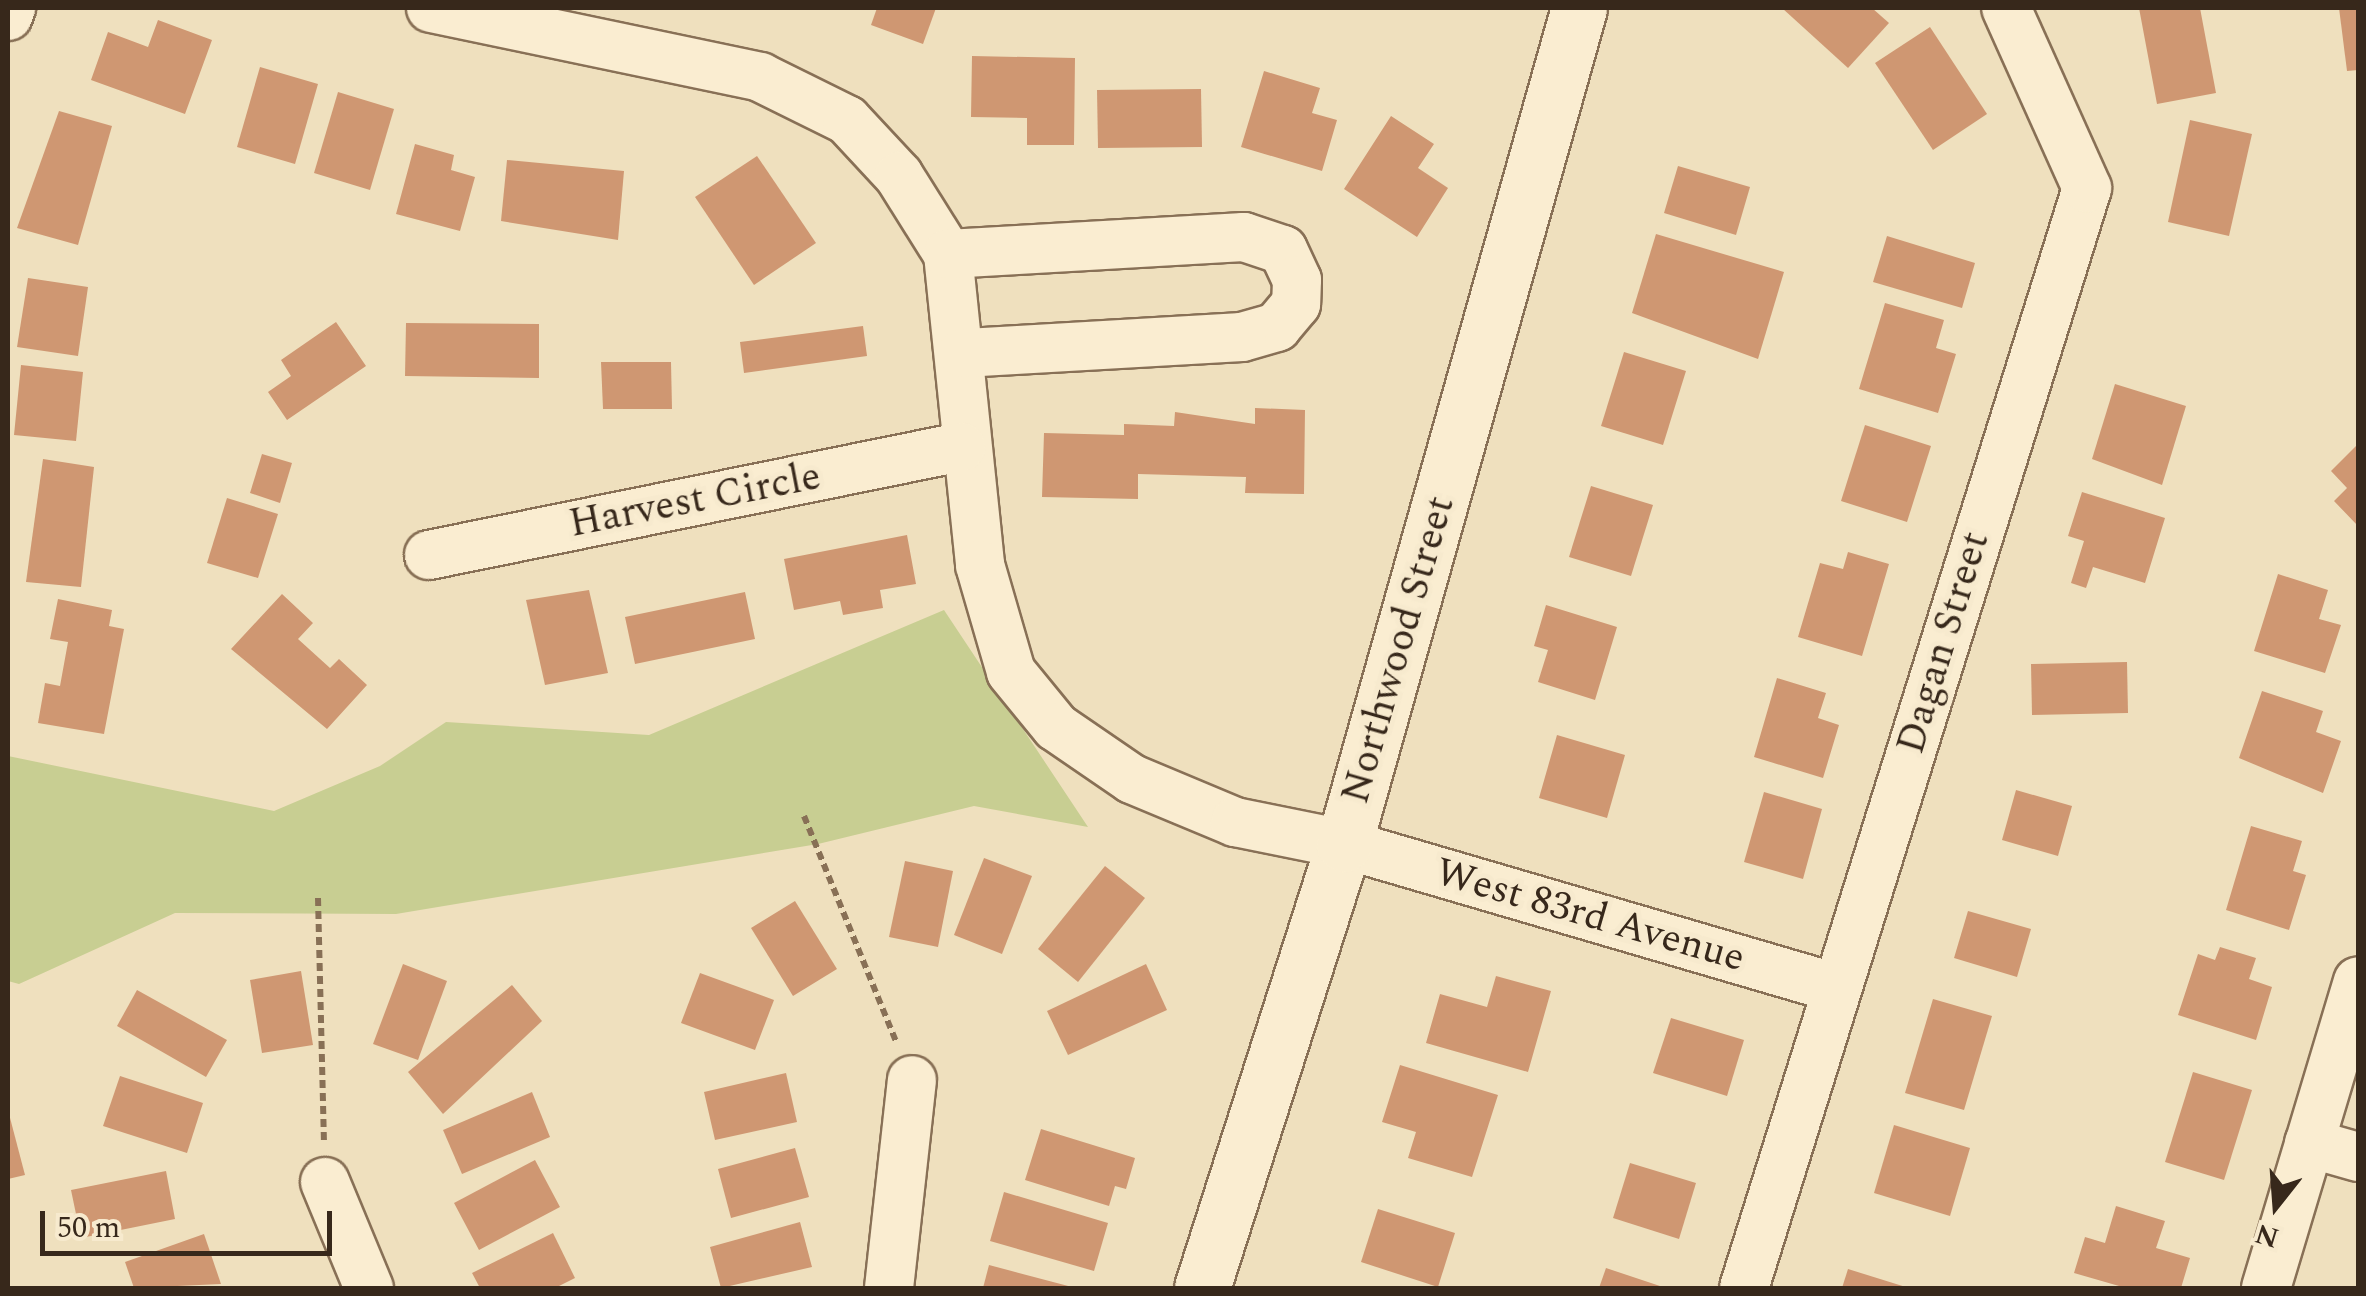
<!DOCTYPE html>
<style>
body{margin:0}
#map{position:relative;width:2366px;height:1296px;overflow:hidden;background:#efe0be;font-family:Spectral,serif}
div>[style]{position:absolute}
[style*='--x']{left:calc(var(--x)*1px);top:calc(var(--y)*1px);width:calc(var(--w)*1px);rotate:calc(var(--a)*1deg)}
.green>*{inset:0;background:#c8ce92}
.building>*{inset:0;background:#cf9772}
.path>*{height:6px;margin-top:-3px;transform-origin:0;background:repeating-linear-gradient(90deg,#887056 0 8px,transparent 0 13px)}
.roads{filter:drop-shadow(2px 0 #887056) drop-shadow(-2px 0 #887056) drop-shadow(0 2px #887056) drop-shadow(0 -2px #887056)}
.street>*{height:48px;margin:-24px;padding:0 24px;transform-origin:24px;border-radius:24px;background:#faedd1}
.secondary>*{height:55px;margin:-27.5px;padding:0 27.5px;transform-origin:27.5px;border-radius:27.5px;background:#faedd1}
span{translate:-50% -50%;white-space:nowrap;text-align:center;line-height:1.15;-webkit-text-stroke:10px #f7eace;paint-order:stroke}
.street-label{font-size:40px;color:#37281b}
.frame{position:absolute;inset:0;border:10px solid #37281b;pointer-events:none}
.north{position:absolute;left:2226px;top:1156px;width:100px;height:100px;-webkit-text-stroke:8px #f7eace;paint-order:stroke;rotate:197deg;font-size:28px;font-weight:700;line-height:40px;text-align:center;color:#37281b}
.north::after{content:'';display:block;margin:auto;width:35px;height:45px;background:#37281b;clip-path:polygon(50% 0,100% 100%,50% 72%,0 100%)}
.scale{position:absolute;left:40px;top:1211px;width:292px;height:45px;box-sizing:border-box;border:5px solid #37281b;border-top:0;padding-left:12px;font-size:30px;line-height:35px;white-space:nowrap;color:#37281b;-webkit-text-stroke:8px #f7eace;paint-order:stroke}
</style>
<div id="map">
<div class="green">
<div style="clip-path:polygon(944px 610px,1088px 827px,974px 806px,818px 844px,396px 914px,175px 913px,19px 984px,8px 981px,8px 756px,274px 811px,380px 766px,446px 722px,649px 735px)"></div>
</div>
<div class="building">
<div style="clip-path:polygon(877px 8px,936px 8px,923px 44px,871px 25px)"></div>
<div style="clip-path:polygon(1782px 8px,1872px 8px,1889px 23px,1848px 68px)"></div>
<div style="clip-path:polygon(2139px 8px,2200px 8px,2216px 93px,2157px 104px)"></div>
<div style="clip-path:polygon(2339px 8px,2358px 8px,2358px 70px,2347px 71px)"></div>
<div style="clip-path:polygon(158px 20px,212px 40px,185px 114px,91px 80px,108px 32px,148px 47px)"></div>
<div style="clip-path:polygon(1930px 27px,1987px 114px,1933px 150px,1875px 63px)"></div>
<div style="clip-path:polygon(972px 56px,1075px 58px,1074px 145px,1027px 145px,1027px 118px,971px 117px)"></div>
<div style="clip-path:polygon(260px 67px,318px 84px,295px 164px,237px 147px)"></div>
<div style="clip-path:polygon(1264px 71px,1320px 88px,1312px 113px,1337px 120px,1322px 171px,1241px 147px)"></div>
<div style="clip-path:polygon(1201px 89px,1202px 147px,1098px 148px,1097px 90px)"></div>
<div style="clip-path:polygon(338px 92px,394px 109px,370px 190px,314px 173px)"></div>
<div style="clip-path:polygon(59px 111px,112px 126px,78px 245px,17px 228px)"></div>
<div style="clip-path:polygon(1391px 116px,1434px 144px,1418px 168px,1448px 188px,1417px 237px,1344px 189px)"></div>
<div style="clip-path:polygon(2190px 120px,2252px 134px,2229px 236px,2168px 222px)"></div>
<div style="clip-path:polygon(415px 144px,454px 155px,451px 170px,475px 177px,460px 231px,396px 214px)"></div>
<div style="clip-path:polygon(757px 156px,816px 243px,754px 285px,695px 197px)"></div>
<div style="clip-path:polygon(507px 160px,624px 171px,618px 240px,501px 221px)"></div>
<div style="clip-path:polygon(1678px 166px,1750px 187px,1736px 235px,1664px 213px)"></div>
<div style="clip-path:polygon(1656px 234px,1784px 272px,1758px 359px,1632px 313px)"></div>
<div style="clip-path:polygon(1887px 236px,1975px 263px,1962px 308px,1873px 282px)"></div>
<div style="clip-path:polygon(28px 278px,88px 287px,78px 356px,17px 347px)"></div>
<div style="clip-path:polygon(1885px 303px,1944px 320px,1936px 348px,1956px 354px,1938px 413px,1859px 389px)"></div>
<div style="clip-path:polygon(336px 322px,366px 366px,287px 420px,268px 392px,291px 376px,281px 360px)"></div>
<div style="clip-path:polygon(406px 323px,539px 324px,539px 378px,405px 376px)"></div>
<div style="clip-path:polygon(863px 326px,867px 356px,744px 373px,740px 342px)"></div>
<div style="clip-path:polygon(1624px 352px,1686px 371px,1663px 445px,1601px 426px)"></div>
<div style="clip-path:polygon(601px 362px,671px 362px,672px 409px,603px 409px)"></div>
<div style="clip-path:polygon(21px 365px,83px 372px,76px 441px,14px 435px)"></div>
<div style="clip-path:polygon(2115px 384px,2186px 406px,2162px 485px,2092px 459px)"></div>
<div style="clip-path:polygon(1255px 408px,1305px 410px,1304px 494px,1245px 493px,1246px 477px,1138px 474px,1138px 499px,1042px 497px,1044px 433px,1124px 435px,1124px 424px,1174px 426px,1175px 412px,1255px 424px)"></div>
<div style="clip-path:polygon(1865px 425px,1931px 446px,1907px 522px,1841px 501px)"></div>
<div style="clip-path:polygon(2358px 444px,2358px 526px,2334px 501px,2347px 488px,2331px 471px)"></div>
<div style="clip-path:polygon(262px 454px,292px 463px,280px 503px,250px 493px)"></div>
<div style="clip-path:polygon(43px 459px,94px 467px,81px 587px,26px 582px)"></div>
<div style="clip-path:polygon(1591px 486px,1653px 505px,1631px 576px,1569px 557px)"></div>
<div style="clip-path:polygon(2082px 492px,2165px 518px,2145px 583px,2093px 567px,2086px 588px,2071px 583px,2084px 541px,2068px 536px)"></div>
<div style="clip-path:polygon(227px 498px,278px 514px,258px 578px,207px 563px)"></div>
<div style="clip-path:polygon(907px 535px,916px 584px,880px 590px,883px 608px,843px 615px,840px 601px,794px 610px,784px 559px)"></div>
<div style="clip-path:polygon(1848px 552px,1889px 564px,1862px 656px,1798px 637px,1820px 563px,1843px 569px)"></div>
<div style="clip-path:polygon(2278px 574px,2328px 590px,2319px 619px,2341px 625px,2325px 673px,2254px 651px)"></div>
<div style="clip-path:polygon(589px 590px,608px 673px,545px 685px,526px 600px)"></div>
<div style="clip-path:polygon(745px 592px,755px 639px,635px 664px,625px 617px)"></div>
<div style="clip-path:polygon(282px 594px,313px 623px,298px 639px,330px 668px,339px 659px,367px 685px,327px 729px,231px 649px)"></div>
<div style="clip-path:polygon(58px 599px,112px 610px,109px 626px,124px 629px,104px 734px,38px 723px,45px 683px,60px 686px,68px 642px,50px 639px)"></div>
<div style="clip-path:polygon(1546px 605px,1617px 627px,1595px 700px,1538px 682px,1548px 650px,1534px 646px)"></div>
<div style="clip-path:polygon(2127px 662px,2128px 713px,2032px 715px,2031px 664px)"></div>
<div style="clip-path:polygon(1777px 678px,1826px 693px,1818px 718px,1839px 725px,1823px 778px,1754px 757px)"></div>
<div style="clip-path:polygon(2262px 691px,2323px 711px,2316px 732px,2341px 741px,2323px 793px,2239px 758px)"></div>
<div style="clip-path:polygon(1557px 735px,1625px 755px,1607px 818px,1539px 798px)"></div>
<div style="clip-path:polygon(2016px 790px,2072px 806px,2058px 856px,2002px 840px)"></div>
<div style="clip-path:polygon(1764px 792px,1822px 809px,1803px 879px,1744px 862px)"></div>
<div style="clip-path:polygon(2251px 826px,2302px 841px,2293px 871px,2306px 875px,2289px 930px,2226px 910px)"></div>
<div style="clip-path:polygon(984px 858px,1032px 876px,1002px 954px,954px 935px)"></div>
<div style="clip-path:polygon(905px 861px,953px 871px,938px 947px,889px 937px)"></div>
<div style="clip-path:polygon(1105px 866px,1145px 898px,1078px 982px,1038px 949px)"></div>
<div style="clip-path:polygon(795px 901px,837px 969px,793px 996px,751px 928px)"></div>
<div style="clip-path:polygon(1968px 911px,2031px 929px,2017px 977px,1954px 958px)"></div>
<div style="clip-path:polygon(2220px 947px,2256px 958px,2249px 979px,2272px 987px,2256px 1040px,2178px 1015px,2198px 954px,2215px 960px)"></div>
<div style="clip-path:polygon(403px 964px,447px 981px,418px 1060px,373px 1044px)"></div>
<div style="clip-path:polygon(1146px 964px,1167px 1010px,1068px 1055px,1047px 1011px)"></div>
<div style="clip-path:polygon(301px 971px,313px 1045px,262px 1053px,250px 980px)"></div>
<div style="clip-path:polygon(700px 973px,774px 1000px,755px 1050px,681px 1023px)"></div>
<div style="clip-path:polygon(1496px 976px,1551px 991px,1528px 1072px,1426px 1043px,1440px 994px,1487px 1007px)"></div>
<div style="clip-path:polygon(512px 985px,542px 1021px,443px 1114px,408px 1072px)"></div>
<div style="clip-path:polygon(137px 990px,227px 1040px,206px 1077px,117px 1026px)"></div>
<div style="clip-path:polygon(1933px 999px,1992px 1016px,1964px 1110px,1905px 1093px)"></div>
<div style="clip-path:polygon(1671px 1018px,1744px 1040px,1727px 1096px,1653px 1073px)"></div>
<div style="clip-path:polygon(1400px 1065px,1498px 1095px,1472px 1177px,1408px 1158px,1416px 1132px,1382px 1122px)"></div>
<div style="clip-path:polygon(2193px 1072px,2252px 1090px,2224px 1180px,2165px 1162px)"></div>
<div style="clip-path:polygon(786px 1073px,797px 1122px,715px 1140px,704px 1092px)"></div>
<div style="clip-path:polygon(120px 1076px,203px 1103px,187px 1153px,103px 1126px)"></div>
<div style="clip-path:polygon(532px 1092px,550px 1137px,462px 1174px,443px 1130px)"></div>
<div style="clip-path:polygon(9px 1114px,25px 1175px,8px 1179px,8px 1115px)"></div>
<div style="clip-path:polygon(1894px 1125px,1970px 1148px,1950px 1216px,1874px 1193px)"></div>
<div style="clip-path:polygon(1041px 1129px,1135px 1158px,1126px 1189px,1115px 1186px,1109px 1206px,1025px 1180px)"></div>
<div style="clip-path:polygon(795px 1148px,809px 1197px,731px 1218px,718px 1169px)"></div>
<div style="clip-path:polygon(535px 1160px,560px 1207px,479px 1250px,454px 1203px)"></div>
<div style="clip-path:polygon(1630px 1163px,1696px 1183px,1679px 1239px,1613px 1218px)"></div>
<div style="clip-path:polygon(166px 1171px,175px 1219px,81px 1238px,71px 1190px)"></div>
<div style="clip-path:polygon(1004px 1192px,1108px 1223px,1094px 1271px,990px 1241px)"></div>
<div style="clip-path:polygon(2116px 1206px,2165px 1221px,2156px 1248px,2190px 1258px,2181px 1288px,2126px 1288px,2074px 1273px,2085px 1237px,2105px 1243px)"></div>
<div style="clip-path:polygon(1378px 1209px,1455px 1233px,1438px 1287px,1361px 1262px)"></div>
<div style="clip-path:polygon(800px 1222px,812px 1267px,721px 1288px,710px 1247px)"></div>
<div style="clip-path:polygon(553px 1233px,575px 1278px,555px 1288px,480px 1288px,472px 1273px)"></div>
<div style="clip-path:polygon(204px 1234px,221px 1284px,134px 1288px,125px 1262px)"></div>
<div style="clip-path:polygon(989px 1265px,1072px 1287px,1072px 1288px,983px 1288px)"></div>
<div style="clip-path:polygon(1606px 1268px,1666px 1288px,1599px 1288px)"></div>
<div style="clip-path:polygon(1848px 1269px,1909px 1288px,1842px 1288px)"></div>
</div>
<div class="path">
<div style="--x:804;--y:816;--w:244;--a:67.8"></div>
<div style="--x:318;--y:898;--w:243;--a:88.6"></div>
</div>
<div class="roads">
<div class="street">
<div style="--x:431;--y:8;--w:336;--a:11.8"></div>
<div style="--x:760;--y:77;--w:97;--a:26.3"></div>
<div style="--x:847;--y:120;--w:76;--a:47.1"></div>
<div style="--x:899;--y:176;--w:92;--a:57.9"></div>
<div style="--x:948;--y:254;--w:313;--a:84.1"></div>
<div style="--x:980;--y:565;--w:111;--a:73.8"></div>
<div style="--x:1011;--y:672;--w:71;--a:50.7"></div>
<div style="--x:1056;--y:727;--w:92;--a:34.4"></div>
<div style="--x:1132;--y:779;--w:112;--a:22.7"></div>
<div style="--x:1235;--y:822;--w:111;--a:11.4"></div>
<div style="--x:1344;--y:844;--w:513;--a:16.31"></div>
<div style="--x:8;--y:16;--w:9;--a:-69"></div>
<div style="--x:948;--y:254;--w:296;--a:-3.3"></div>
<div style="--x:1244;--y:237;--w:41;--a:18.4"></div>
<div style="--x:1283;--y:250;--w:33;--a:65"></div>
<div style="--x:1297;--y:280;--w:24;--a:92"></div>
<div style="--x:1296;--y:304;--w:30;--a:130"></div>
<div style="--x:1277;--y:327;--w:36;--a:164"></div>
<div style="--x:1242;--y:337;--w:280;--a:176.7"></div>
<div style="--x:429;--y:555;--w:543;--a:-11.48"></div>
<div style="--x:2309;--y:1143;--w:51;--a:15.9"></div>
<div style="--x:325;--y:1182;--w:115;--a:67.5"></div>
<div style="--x:889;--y:1288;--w:209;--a:-83.7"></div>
<div style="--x:1744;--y:1288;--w:1152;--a:-72.68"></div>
<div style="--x:2087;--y:188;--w:197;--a:-114.2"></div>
<div style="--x:2266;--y:1288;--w:320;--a:-73.3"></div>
</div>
<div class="secondary">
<div style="--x:1202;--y:1288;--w:466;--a:-72.3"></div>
<div style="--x:1344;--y:844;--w:868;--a:-74.3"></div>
</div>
</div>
<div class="street-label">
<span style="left:695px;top:501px;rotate:-11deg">Harvest Circle</span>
<span style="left:1944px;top:643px;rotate:-73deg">Dagan Street</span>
<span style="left:1399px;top:650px;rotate:-74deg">Northwood Street</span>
<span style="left:1590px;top:916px;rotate:16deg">West 83rd Avenue</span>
</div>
<div class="frame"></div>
<div class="north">N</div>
<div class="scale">50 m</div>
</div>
